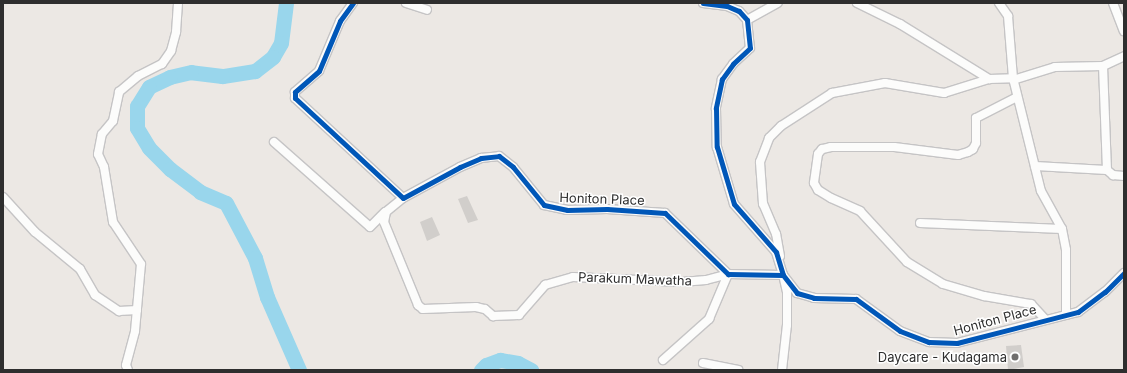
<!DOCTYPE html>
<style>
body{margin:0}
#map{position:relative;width:1127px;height:373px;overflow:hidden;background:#ece8e4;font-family:Inter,sans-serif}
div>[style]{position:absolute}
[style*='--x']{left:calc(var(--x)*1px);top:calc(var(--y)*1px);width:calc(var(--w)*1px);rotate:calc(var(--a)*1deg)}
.river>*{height:15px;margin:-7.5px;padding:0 7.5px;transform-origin:7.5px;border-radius:7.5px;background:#99d6ec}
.building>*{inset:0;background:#d1cecb}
.roads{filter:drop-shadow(1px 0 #c5c4c5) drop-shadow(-1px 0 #c5c4c5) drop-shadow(0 1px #c5c4c5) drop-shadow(0 -1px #c5c4c5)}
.minor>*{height:8px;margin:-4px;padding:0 4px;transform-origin:4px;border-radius:4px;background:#fcfcfb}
.cycleway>*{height:5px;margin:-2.5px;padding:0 2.5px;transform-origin:2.5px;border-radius:2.5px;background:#0057b8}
.dots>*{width:11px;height:11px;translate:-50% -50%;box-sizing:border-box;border:2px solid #fff;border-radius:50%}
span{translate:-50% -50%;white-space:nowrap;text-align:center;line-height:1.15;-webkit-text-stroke:3px #fff;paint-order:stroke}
.street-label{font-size:13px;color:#2e2e2e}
.poi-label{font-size:13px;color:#2e2e2e}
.right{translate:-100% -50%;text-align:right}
.frame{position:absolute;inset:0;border:4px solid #2e2e2e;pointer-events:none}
</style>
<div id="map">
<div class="river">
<div style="--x:286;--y:3;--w:40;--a:97.1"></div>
<div style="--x:281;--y:43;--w:16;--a:120"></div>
<div style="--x:273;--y:57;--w:23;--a:142"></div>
<div style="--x:255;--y:71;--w:33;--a:171"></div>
<div style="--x:222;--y:76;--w:31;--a:-173"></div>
<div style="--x:191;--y:72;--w:22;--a:167"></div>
<div style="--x:170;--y:77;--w:23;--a:155"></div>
<div style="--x:149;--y:87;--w:22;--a:122"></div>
<div style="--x:137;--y:106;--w:22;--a:90"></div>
<div style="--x:137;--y:128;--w:23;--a:59"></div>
<div style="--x:149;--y:148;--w:30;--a:45"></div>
<div style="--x:170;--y:169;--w:38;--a:37"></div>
<div style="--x:200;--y:192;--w:28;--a:23"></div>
<div style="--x:226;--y:203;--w:62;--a:62.2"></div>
<div style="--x:255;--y:258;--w:41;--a:72.9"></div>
<div style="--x:267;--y:297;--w:80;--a:66.3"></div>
<div style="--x:481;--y:370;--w:7;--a:-45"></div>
<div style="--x:486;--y:365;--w:15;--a:-20"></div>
<div style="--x:500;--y:360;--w:18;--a:9"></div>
<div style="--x:518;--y:363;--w:15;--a:28"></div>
</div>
<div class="building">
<div style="clip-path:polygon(467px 196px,478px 220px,468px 223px,458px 199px)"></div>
<div style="clip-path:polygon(432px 217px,440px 235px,427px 241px,420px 222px)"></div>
<div style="clip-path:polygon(1021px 345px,1024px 367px,1008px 370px,1006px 346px)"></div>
</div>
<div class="roads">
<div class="minor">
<div style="--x:353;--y:3;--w:22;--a:126"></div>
<div style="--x:340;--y:21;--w:54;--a:112.8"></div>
<div style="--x:319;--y:71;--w:32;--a:139"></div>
<div style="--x:295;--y:92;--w:6;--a:90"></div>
<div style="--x:295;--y:98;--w:147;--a:42.8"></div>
<div style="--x:403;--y:198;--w:65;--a:-28.5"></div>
<div style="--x:460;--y:167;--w:23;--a:-23"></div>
<div style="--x:481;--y:158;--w:18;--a:-6"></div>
<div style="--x:499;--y:156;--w:18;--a:38"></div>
<div style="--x:513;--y:167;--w:49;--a:50.8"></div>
<div style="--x:544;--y:205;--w:24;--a:12"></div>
<div style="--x:567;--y:210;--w:40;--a:-1.4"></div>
<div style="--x:607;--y:209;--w:58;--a:3.9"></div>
<div style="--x:665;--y:213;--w:88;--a:44.1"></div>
<div style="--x:728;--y:274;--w:55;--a:1"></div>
<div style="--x:406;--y:3;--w:22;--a:18"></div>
<div style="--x:703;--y:3;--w:24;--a:7"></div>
<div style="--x:727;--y:6;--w:13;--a:23"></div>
<div style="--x:739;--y:11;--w:12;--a:48"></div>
<div style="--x:747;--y:20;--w:28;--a:84"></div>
<div style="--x:750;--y:48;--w:23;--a:137"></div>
<div style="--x:733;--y:64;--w:19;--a:126"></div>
<div style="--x:722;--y:79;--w:30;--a:102"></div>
<div style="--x:716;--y:108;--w:39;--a:89"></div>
<div style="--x:717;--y:147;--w:59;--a:73.4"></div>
<div style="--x:734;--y:204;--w:64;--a:48.8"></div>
<div style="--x:776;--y:252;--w:24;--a:73"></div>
<div style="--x:783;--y:275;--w:23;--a:52"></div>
<div style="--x:797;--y:293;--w:18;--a:16"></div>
<div style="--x:814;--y:298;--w:42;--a:1.4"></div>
<div style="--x:856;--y:299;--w:54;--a:36"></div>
<div style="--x:900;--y:331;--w:31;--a:21"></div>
<div style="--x:929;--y:342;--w:28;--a:2"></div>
<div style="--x:957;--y:343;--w:125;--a:-14.4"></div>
<div style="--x:1078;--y:312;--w:34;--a:-37"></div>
<div style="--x:1105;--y:292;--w:27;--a:-45"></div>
<div style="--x:857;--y:3;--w:48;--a:26"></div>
<div style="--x:900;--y:24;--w:105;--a:31.7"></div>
<div style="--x:999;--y:3;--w:16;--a:55"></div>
<div style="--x:1008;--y:16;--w:62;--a:85.4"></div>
<div style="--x:1013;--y:78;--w:116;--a:76.1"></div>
<div style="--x:1041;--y:191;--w:43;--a:61.1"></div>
<div style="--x:1062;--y:229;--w:21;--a:79"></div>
<div style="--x:1066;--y:250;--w:65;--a:90"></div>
<div style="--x:1113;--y:3;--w:30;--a:69"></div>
<div style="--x:747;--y:20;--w:35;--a:-29"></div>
<div style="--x:1103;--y:66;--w:23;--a:-25"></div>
<div style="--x:1013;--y:80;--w:44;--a:-17.2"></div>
<div style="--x:1055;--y:67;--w:48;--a:-1.2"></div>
<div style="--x:1103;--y:66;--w:104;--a:87.8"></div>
<div style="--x:1107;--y:170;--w:8;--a:40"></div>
<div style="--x:1113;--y:175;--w:11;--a:5"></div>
<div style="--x:1017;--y:97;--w:46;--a:152.9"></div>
<div style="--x:976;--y:118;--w:25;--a:90"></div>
<div style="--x:976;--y:143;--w:7;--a:117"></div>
<div style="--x:973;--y:149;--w:6;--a:149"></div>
<div style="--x:968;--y:152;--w:10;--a:163"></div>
<div style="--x:958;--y:155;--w:64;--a:-172.9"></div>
<div style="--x:894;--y:147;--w:63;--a:180"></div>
<div style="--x:831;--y:147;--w:9;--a:167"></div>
<div style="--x:822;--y:149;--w:6;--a:129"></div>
<div style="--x:818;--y:154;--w:29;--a:98"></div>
<div style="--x:814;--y:183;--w:8;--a:60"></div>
<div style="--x:818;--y:190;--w:15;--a:32"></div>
<div style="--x:831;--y:198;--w:32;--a:24"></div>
<div style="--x:860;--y:211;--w:69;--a:47.3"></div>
<div style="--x:907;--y:262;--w:42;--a:31.4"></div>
<div style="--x:943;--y:284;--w:43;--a:16.3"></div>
<div style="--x:984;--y:296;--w:48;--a:9.7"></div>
<div style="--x:1031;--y:304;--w:19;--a:47"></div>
<div style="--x:274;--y:142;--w:128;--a:41.5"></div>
<div style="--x:370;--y:227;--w:21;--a:-45"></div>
<div style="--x:1035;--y:166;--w:72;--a:3.2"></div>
<div style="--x:3;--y:197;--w:47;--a:47.6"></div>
<div style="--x:35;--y:232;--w:58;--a:39.4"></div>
<div style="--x:80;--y:269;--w:30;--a:60"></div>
<div style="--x:95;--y:295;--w:29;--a:34"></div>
<div style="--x:119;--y:311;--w:18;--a:-3"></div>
<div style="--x:403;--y:198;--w:22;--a:141"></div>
<div style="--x:386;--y:212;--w:10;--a:101"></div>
<div style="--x:384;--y:222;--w:90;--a:67.7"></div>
<div style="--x:418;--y:305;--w:6;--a:39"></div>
<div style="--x:423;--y:309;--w:53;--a:-2.2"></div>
<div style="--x:476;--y:307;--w:9;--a:13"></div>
<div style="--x:485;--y:309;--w:11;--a:41"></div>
<div style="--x:493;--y:316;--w:26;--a:-2"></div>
<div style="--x:519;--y:315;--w:40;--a:-49"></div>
<div style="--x:545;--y:285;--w:29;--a:-16"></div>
<div style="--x:573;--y:277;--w:109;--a:2.6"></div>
<div style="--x:682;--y:282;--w:24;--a:-5"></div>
<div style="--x:706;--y:280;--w:23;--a:-15"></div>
<div style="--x:920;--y:223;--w:142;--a:2.4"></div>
<div style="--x:780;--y:256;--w:22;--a:-100"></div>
<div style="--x:776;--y:234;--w:33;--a:-113"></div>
<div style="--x:763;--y:204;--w:42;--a:-94.1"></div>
<div style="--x:760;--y:162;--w:26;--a:-69"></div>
<div style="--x:769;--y:138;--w:17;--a:-45"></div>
<div style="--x:781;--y:126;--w:61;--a:-32.9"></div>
<div style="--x:832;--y:93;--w:54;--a:-10.7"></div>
<div style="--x:885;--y:83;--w:60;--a:9.6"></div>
<div style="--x:944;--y:93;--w:47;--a:-17.3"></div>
<div style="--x:989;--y:79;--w:24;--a:-2"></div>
<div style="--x:663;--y:360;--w:62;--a:-41.7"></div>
<div style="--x:709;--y:319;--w:49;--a:-67.1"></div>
<div style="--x:703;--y:363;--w:36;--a:11"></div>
<div style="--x:128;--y:370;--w:5;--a:-112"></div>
<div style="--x:126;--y:365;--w:35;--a:-75"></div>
<div style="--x:135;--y:331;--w:67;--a:-84.9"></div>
<div style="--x:141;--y:264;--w:50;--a:-123.7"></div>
<div style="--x:113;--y:222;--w:56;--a:-99.3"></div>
<div style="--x:104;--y:167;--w:14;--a:-115"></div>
<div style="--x:98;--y:154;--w:20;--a:-79"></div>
<div style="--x:102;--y:134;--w:17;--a:-50"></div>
<div style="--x:113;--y:121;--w:30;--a:-78"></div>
<div style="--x:119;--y:92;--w:25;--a:-40"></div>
<div style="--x:138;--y:76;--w:27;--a:-27"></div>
<div style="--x:162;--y:64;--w:16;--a:-55"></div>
<div style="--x:171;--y:51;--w:20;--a:-75"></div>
<div style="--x:176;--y:32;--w:29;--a:-86"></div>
<div style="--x:782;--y:370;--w:45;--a:-83.7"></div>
<div style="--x:787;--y:325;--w:33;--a:-90"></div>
<div style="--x:787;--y:292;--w:13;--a:-103"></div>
</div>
</div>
<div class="cycleway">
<div style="--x:353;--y:3;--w:22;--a:126"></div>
<div style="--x:340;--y:21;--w:54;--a:112.8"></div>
<div style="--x:319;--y:71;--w:32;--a:139"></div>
<div style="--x:295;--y:92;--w:6;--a:90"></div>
<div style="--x:295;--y:98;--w:147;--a:42.8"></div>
<div style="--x:403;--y:198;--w:65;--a:-28.5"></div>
<div style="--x:460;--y:167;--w:23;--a:-23"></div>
<div style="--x:481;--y:158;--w:18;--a:-6"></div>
<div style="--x:499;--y:156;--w:18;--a:38"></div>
<div style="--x:513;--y:167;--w:49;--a:50.8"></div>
<div style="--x:544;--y:205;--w:24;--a:12"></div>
<div style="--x:567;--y:210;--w:40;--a:-1.4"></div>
<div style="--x:607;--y:209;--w:58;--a:3.9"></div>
<div style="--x:665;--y:213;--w:88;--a:44.1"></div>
<div style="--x:728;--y:274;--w:55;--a:1"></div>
<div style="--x:703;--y:3;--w:24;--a:7"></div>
<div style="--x:727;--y:6;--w:13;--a:23"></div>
<div style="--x:739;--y:11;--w:12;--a:48"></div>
<div style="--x:747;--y:20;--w:28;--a:84"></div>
<div style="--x:750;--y:48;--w:23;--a:137"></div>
<div style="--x:733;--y:64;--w:19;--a:126"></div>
<div style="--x:722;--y:79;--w:30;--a:102"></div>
<div style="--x:716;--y:108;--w:39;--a:89"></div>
<div style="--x:717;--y:147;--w:59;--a:73.4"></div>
<div style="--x:734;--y:204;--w:64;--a:48.8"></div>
<div style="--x:776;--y:252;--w:24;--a:73"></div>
<div style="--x:783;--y:275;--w:23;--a:52"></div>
<div style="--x:797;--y:293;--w:18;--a:16"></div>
<div style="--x:814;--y:298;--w:42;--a:1.4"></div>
<div style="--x:856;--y:299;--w:54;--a:36"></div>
<div style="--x:900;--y:331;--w:31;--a:21"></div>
<div style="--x:929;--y:342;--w:28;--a:2"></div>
<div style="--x:957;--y:343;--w:125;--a:-14.4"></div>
<div style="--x:1078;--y:312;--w:34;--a:-37"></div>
<div style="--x:1105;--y:292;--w:27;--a:-45"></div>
</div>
<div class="dots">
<div style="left:1015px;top:357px;background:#706f6e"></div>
</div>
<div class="street-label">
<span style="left:602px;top:199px;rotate:2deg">Honiton Place</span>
<span style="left:635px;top:279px;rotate:2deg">Parakum Mawatha</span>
<span style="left:995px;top:320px;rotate:-15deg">Honiton Place</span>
</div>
<div class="poi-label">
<span class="right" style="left:1007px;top:357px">Daycare - Kudagama</span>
</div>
<div class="frame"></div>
</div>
